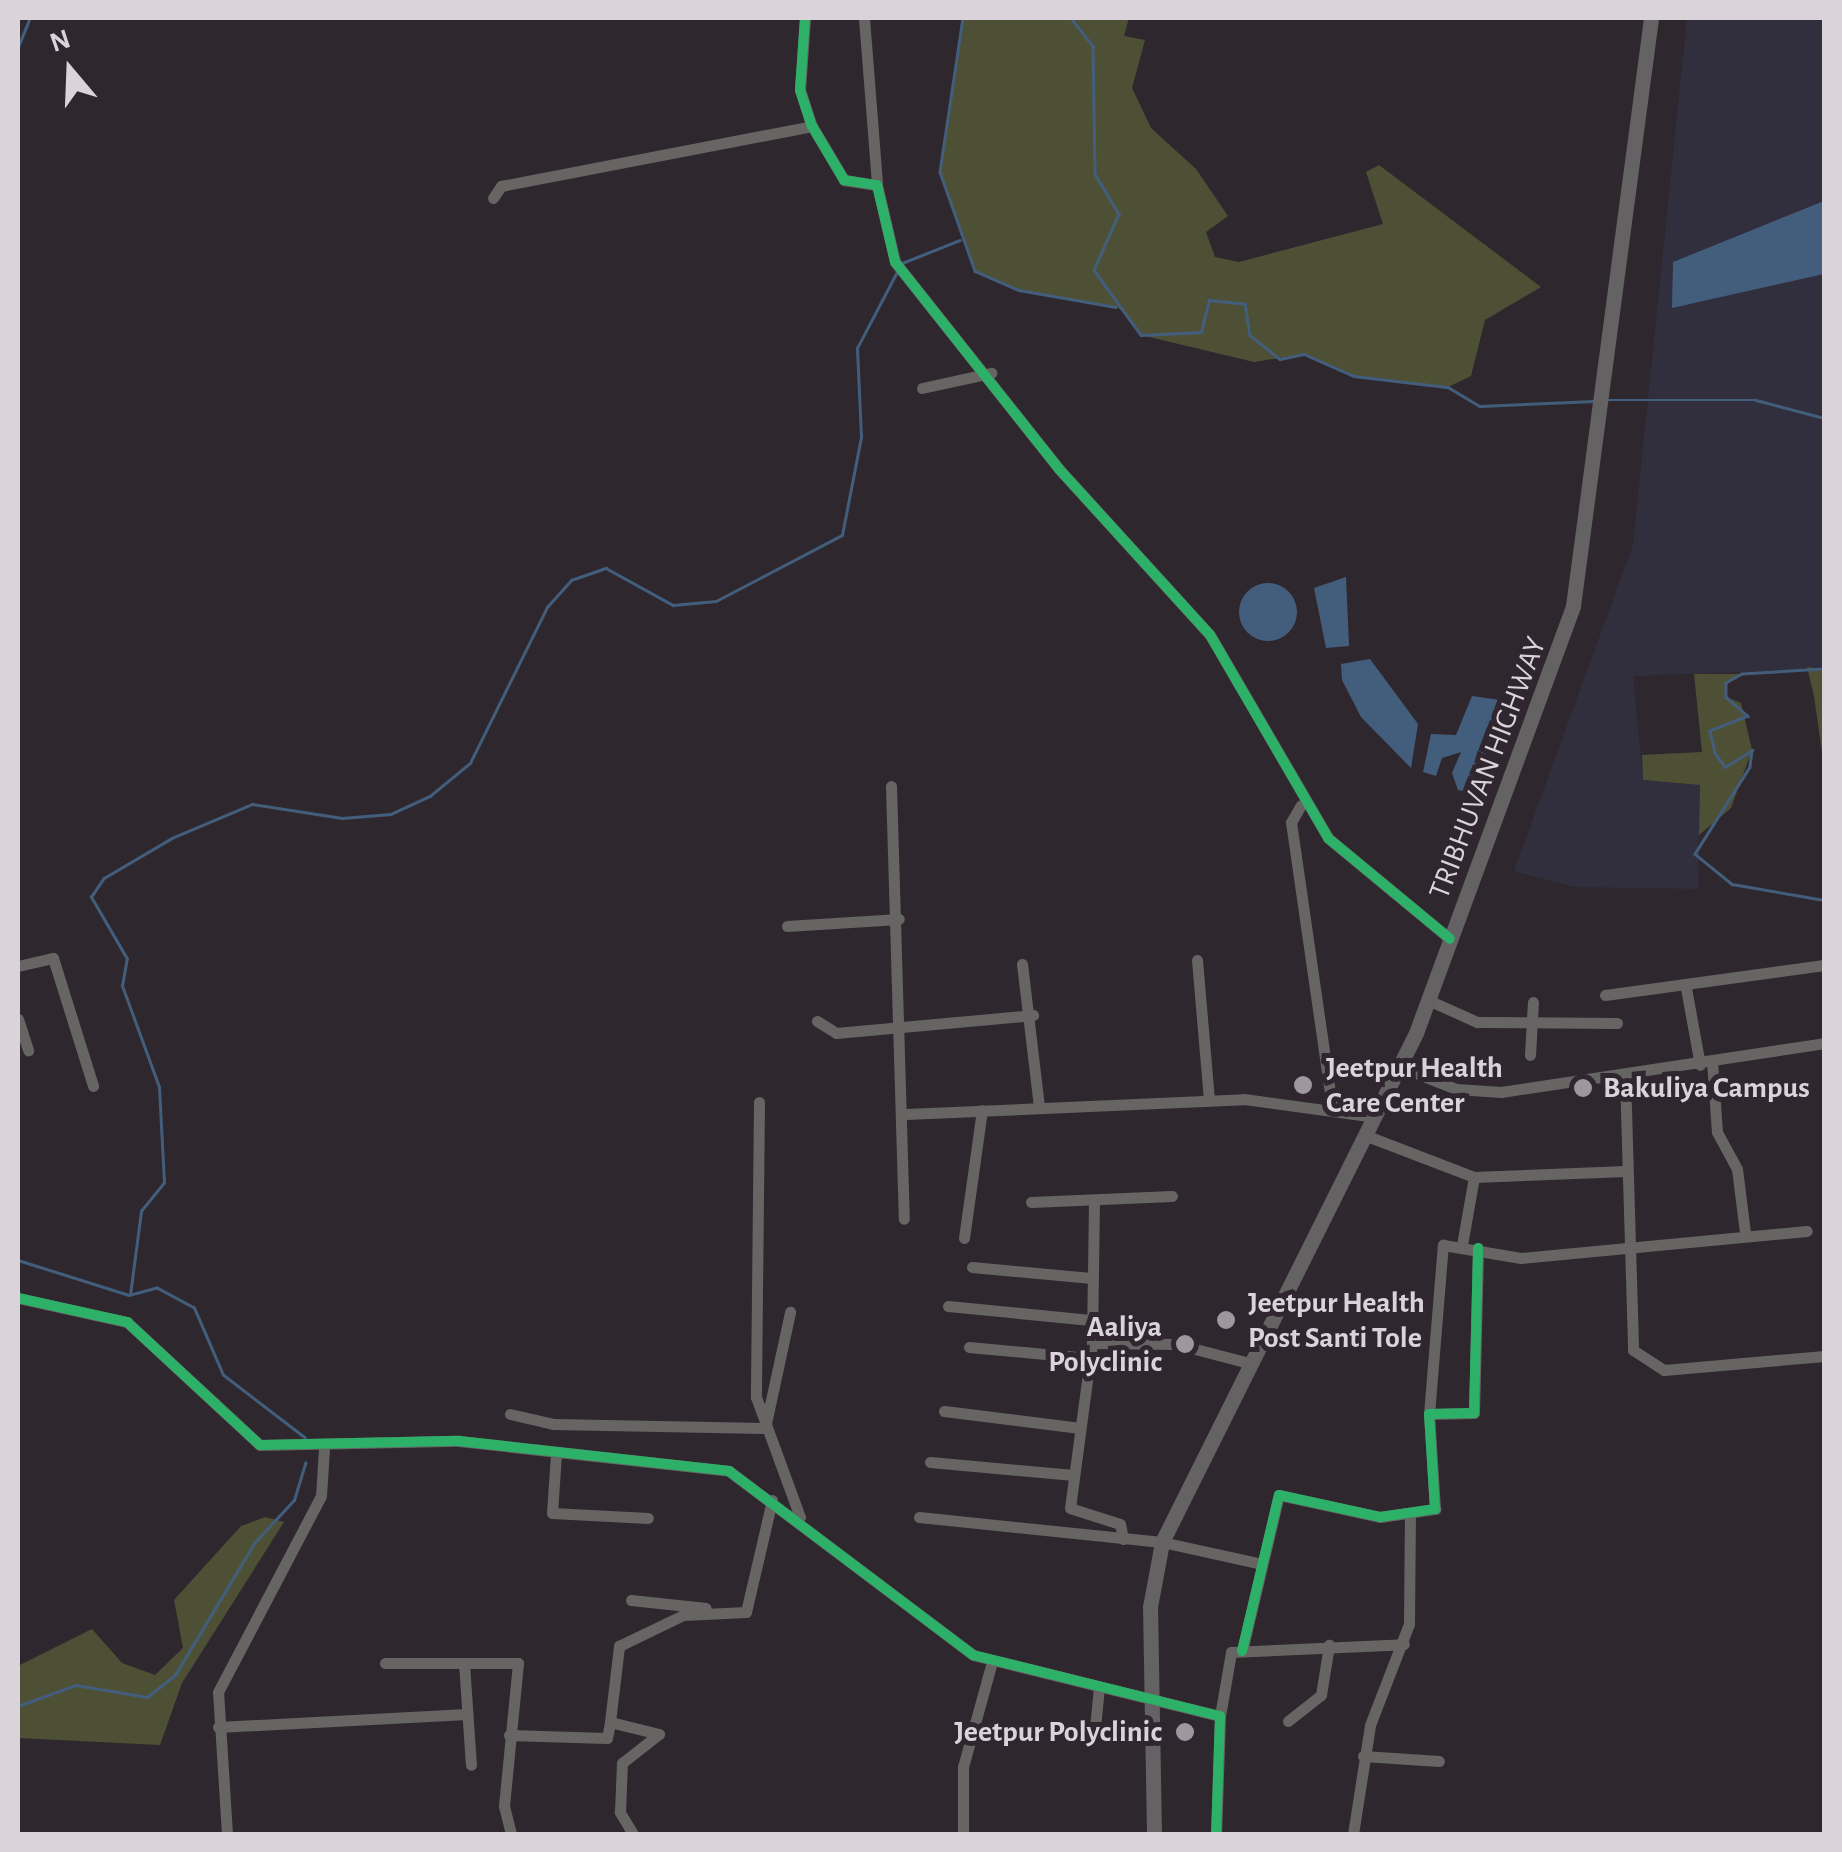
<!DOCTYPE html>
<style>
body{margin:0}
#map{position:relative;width:1842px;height:1852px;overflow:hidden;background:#2e282e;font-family:"Alegreya Sans",sans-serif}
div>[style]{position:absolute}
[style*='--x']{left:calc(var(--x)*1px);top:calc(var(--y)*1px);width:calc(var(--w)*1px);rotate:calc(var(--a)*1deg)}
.industrial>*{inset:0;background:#312e3e}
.green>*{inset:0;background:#4d5035}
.water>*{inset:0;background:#435e7c}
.round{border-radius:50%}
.stream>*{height:2.5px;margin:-1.25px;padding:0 1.25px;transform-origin:1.25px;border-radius:1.25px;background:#435e7c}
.minor>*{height:11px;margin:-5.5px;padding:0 5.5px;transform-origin:5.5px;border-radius:5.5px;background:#666564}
.highway>*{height:15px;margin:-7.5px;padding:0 7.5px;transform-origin:7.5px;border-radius:7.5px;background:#656263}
.cycleway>*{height:10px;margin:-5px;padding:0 5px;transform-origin:5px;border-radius:5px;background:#2db169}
.dots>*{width:28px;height:28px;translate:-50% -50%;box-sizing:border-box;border:5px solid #302630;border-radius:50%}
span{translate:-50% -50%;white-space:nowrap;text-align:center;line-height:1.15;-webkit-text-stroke:10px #302630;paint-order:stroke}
.street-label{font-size:30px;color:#dad4da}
.poi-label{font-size:30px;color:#dad4da;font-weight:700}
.left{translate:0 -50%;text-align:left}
.right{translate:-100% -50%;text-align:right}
.frame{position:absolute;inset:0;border:20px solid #dad4da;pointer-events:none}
.north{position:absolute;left:20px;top:20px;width:100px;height:100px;-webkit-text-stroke:8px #302630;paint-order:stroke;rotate:341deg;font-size:28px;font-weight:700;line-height:40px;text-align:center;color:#dad4da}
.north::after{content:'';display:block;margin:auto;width:35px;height:45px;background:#dad4da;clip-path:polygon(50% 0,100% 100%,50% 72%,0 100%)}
</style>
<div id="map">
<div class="industrial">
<div style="clip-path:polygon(1687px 18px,1824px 18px,1824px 669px,1633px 676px,1643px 780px,1700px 785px,1698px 889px,1574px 887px,1514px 871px,1633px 545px)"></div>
</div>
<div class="green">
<div style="clip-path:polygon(963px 18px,1129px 18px,1124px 36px,1145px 40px,1132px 88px,1151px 128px,1196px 169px,1228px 216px,1206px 232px,1215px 257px,1239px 262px,1383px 224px,1366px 172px,1379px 165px,1541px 287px,1485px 320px,1471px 376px,1448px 387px,1354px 376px,1304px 354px,1254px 362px,1141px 335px,1119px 308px,1019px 290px,975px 271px,940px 172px)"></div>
<div style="clip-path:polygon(1807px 667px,1824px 669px,1824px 766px,1814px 696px)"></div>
<div style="clip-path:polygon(1694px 674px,1742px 674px,1726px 683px,1726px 697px,1741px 703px,1752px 750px,1731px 808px,1699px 835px,1700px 785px,1643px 780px,1642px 755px,1702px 752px)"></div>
<div style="clip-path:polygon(265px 1517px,284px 1522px,182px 1683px,160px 1745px,18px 1738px,18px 1666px,92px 1629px,122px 1663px,155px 1675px,183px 1648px,174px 1600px,241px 1526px)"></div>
</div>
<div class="water">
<div style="clip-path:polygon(1824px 201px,1824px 274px,1672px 308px,1673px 262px)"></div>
<div style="clip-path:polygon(1346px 577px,1349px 646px,1326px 648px,1314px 588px)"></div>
<div class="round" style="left:1239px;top:583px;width:58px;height:58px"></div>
<div style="clip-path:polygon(1370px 659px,1418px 724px,1411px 768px,1361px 717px,1342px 680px,1341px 664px)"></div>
<div style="clip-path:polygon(1472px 696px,1507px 701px,1471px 793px,1458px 790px,1452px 773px,1461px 752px,1442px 758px,1436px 776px,1423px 772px,1431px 734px,1456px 735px)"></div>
</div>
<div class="stream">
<div style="--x:963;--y:18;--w:156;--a:98.5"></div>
<div style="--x:940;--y:172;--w:105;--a:70.5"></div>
<div style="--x:975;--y:271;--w:48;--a:23.4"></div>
<div style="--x:1019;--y:290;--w:98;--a:9.9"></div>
<div style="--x:1071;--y:18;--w:36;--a:52"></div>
<div style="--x:1093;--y:46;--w:128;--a:89.1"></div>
<div style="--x:1095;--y:174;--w:47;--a:59"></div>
<div style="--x:1119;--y:214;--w:61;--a:114.1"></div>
<div style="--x:1094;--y:270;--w:80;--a:54.1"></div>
<div style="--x:1141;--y:335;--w:60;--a:-2.9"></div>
<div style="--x:1201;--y:332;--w:33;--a:-76"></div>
<div style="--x:1209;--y:300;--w:36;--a:6"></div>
<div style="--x:1245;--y:304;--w:31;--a:81"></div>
<div style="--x:1250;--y:335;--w:38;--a:39"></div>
<div style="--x:1280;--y:359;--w:25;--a:-12"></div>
<div style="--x:1304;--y:354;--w:55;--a:23.7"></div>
<div style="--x:1354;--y:376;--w:95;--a:6.7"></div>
<div style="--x:1448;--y:387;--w:37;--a:31"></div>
<div style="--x:1480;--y:406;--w:114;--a:-2.5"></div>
<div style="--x:18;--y:47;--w:31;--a:-68"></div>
<div style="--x:902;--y:263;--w:62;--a:-21.6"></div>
<div style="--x:1607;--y:400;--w:149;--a:0"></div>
<div style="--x:1756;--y:400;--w:70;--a:14.8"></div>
<div style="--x:1824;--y:669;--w:82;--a:176.5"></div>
<div style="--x:1742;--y:674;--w:18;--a:151"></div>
<div style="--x:1726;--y:683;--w:14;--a:90"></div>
<div style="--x:1726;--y:697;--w:29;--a:41"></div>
<div style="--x:1748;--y:716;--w:41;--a:158.5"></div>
<div style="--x:1710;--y:731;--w:23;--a:77"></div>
<div style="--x:1715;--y:753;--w:17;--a:54"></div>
<div style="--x:1725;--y:767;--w:32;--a:-32"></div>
<div style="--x:1752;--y:750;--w:17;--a:97"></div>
<div style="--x:1750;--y:767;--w:103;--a:122.3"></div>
<div style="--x:1695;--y:854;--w:48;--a:39"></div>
<div style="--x:1732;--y:884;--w:93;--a:9.9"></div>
<div style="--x:18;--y:1260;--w:116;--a:17.5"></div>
<div style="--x:305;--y:1438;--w:103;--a:-142.5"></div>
<div style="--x:223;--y:1375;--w:73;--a:-113.4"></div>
<div style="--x:194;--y:1308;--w:42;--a:-151.6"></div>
<div style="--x:157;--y:1288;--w:28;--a:165"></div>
<div style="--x:130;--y:1295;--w:85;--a:-82.5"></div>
<div style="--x:141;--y:1211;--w:36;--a:-51"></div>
<div style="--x:164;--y:1183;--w:96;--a:-93"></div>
<div style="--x:159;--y:1087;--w:108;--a:-110.1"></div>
<div style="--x:122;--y:986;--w:27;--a:-80"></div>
<div style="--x:127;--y:959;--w:72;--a:-120.1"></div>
<div style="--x:91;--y:897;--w:23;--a:-56"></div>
<div style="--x:104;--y:878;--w:79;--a:-30.5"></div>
<div style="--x:172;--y:838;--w:87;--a:-23"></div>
<div style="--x:252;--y:804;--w:91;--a:8.8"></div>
<div style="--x:342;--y:818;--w:49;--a:-4.7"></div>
<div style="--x:391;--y:814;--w:43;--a:-24.8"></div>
<div style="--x:430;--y:796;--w:52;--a:-39.5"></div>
<div style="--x:470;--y:763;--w:174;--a:-63.7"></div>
<div style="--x:547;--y:607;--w:36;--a:-48"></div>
<div style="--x:571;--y:580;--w:37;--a:-19"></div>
<div style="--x:606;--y:568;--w:77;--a:28.9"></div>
<div style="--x:673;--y:605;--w:43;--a:-5.3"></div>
<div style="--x:716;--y:601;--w:142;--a:-27.6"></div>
<div style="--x:842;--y:535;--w:100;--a:-79"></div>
<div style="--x:861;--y:437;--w:89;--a:-92.6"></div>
<div style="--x:857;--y:348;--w:88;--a:-62.3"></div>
<div style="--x:18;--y:1706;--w:62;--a:-19.9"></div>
<div style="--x:76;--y:1685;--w:72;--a:9.6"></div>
<div style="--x:147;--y:1697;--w:36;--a:-38"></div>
<div style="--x:175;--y:1675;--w:155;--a:-59"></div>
<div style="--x:255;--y:1542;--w:57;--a:-47.1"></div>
<div style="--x:294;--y:1500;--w:39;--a:-73"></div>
</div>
<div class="minor">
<div style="--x:805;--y:18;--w:72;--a:94"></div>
<div style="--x:800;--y:90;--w:38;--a:72"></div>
<div style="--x:812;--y:126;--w:63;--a:59.3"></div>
<div style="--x:844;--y:180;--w:33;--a:9"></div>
<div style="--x:877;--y:185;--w:79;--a:76.8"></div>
<div style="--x:895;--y:262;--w:264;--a:51.6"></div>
<div style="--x:1059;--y:469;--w:224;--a:47.7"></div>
<div style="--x:1210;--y:635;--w:235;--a:59.8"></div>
<div style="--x:1328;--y:838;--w:158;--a:39.6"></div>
<div style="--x:864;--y:18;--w:168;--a:85.5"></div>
<div style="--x:493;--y:198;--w:14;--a:-56"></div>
<div style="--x:501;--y:186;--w:317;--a:-10.9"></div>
<div style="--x:922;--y:388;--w:71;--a:-12.3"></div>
<div style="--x:891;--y:786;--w:433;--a:88.3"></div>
<div style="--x:1301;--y:805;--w:20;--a:120"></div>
<div style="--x:1291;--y:822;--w:288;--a:81.8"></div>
<div style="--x:787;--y:926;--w:112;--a:-3.6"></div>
<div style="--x:1197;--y:960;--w:141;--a:85.1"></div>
<div style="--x:1022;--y:964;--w:143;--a:83.2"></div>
<div style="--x:18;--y:966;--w:36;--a:-13"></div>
<div style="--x:53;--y:958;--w:134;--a:72.6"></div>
<div style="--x:1686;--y:988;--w:78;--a:79.7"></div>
<div style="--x:1605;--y:995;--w:221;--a:-7.8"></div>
<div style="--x:1428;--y:1000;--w:54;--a:24.2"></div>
<div style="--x:1477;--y:1022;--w:140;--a:0.4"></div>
<div style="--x:18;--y:1019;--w:33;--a:72"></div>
<div style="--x:817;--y:1021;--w:22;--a:32"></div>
<div style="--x:836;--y:1033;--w:198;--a:-5.2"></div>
<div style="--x:1530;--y:1055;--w:53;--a:-86.8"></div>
<div style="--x:1712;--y:1062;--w:70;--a:85.9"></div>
<div style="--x:1717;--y:1132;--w:42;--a:61.6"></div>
<div style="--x:1737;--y:1169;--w:64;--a:82.8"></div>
<div style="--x:1400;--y:1067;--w:60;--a:21.4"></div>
<div style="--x:1456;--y:1089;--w:45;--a:3.8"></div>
<div style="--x:1501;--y:1092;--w:327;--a:-8.6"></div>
<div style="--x:1625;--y:1076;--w:274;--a:88.3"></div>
<div style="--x:1633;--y:1350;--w:37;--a:33"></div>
<div style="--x:1664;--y:1370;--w:161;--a:-5"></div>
<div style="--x:759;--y:1102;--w:295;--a:90.6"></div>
<div style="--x:756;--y:1397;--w:128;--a:69.9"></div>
<div style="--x:906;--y:1114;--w:338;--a:-2.5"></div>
<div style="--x:1244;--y:1099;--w:133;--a:7.8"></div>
<div style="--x:1367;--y:1136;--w:115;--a:21"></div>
<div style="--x:1474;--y:1177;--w:152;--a:-2.3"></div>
<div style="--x:1031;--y:1202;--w:141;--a:-2.4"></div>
<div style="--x:964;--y:1238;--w:129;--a:-82"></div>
<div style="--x:1462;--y:1245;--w:69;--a:-80"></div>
<div style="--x:972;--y:1267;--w:120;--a:5.3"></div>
<div style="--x:18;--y:1298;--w:112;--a:12.4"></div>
<div style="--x:127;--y:1322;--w:181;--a:42.8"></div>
<div style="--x:260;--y:1445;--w:199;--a:-1.2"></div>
<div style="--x:459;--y:1441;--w:272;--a:6.3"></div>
<div style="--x:729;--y:1471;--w:306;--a:37"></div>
<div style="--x:973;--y:1655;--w:254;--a:13.9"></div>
<div style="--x:1220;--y:1716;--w:118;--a:91.9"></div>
<div style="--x:948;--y:1306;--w:143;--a:5.6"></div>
<div style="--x:1092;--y:1343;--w:143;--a:-89.2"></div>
<div style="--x:969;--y:1347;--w:120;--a:5.3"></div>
<div style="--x:944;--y:1411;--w:137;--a:7.1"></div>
<div style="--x:510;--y:1414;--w:44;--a:13.1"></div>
<div style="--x:553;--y:1424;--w:212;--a:1.1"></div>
<div style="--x:765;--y:1428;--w:119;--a:-77.8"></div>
<div style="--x:1429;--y:1414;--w:170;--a:-85.3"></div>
<div style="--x:1443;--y:1245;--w:79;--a:9.5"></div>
<div style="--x:1521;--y:1258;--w:287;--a:-5.4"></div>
<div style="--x:556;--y:1454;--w:59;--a:93.9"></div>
<div style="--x:552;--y:1513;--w:96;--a:3"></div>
<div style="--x:930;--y:1462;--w:144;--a:5.2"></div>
<div style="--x:919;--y:1517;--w:244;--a:5.9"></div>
<div style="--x:1162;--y:1542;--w:102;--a:12.4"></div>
<div style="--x:1123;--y:1539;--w:15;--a:-101"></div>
<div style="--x:1120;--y:1524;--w:52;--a:-162.3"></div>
<div style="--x:1070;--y:1508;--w:166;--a:-82.4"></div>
<div style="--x:1092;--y:1343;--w:84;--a:0.7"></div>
<div style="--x:1176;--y:1344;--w:75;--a:14.6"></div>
<div style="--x:631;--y:1600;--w:75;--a:6.1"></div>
<div style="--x:1242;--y:1651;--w:160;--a:-76.7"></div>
<div style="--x:1279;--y:1495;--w:103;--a:12.3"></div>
<div style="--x:1380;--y:1517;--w:56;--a:-8.3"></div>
<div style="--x:1435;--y:1509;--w:95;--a:-93.6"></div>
<div style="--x:1429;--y:1414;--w:45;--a:-1.3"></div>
<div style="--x:1474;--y:1413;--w:165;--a:-88.6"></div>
<div style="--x:385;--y:1663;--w:133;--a:0"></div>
<div style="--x:518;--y:1663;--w:144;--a:95.6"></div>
<div style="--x:504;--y:1806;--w:29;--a:76"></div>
<div style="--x:464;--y:1663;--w:102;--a:86.1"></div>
<div style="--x:1220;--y:1716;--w:65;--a:-80.2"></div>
<div style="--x:1231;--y:1652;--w:173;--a:-2.6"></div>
<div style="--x:1288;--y:1721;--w:42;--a:-38.2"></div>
<div style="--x:1321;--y:1695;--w:51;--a:-80.9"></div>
<div style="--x:218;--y:1727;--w:249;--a:-3"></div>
<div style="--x:659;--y:1734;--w:50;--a:-166.2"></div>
<div style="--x:610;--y:1722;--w:77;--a:-83.2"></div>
<div style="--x:619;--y:1646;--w:71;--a:-25.8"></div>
<div style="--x:683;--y:1615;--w:63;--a:-2.7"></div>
<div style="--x:746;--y:1612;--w:115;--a:-76.9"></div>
<div style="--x:509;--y:1735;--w:98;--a:1.8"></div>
<div style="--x:607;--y:1738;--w:16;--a:-79"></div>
<div style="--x:1094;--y:1738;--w:51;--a:-84.4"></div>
<div style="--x:1363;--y:1756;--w:76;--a:3.8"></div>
<div style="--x:227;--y:1834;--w:142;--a:-93.6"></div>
<div style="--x:218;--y:1692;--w:221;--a:-62.3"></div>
<div style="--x:321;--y:1496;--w:48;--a:-86.4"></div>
<div style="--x:633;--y:1834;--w:26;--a:-121"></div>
<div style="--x:620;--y:1812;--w:49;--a:-87.7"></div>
<div style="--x:622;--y:1763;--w:47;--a:-38.1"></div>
<div style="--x:963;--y:1834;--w:67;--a:-90"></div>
<div style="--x:963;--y:1767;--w:109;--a:-74.6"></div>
<div style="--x:1353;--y:1834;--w:110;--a:-81.1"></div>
<div style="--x:1370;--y:1725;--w:108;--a:-68.9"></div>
<div style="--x:1409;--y:1624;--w:109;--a:-89.5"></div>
</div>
<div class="highway">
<div style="--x:1154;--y:1834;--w:227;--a:-91"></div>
<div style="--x:1150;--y:1607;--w:66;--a:-79.5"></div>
<div style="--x:1162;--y:1542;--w:569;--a:-63.48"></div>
<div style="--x:1416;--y:1033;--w:455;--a:-69.8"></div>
<div style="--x:1573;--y:606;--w:593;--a:-82.44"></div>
</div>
<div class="cycleway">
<div style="--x:805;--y:18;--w:72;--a:94"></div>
<div style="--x:800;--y:90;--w:38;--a:72"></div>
<div style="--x:812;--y:126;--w:63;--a:59.3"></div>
<div style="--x:844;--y:180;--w:33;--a:9"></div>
<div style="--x:877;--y:185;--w:79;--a:76.8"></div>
<div style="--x:895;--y:262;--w:264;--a:51.6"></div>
<div style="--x:1059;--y:469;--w:224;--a:47.7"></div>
<div style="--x:1210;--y:635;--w:235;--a:59.8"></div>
<div style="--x:1328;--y:838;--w:158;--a:39.6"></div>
<div style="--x:18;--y:1298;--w:112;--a:12.4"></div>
<div style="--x:127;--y:1322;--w:181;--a:42.8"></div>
<div style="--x:260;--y:1445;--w:199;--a:-1.2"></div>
<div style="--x:459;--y:1441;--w:272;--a:6.3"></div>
<div style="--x:729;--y:1471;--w:306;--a:37"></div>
<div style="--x:973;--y:1655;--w:254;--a:13.9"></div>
<div style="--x:1220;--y:1716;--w:118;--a:91.9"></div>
<div style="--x:1242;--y:1651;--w:160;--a:-76.7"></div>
<div style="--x:1279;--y:1495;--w:103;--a:12.3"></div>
<div style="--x:1380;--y:1517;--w:56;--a:-8.3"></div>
<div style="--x:1435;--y:1509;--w:95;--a:-93.6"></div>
<div style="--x:1429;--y:1414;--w:45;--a:-1.3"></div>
<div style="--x:1474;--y:1413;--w:165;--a:-88.6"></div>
</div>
<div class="dots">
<div style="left:1303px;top:1085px;background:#9e989e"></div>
<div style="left:1583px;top:1088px;background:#9e989e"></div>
<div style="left:1226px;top:1320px;background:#9e989e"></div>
<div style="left:1185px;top:1344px;background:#9e989e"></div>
<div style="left:1185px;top:1732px;background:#9e989e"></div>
</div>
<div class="street-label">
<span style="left:1488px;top:768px;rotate:-69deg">TRIBHUVAN HIGHWAY</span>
</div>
<div class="poi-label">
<span class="left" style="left:1326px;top:1085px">Jeetpur Health<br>Care Center</span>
<span class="left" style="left:1603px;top:1088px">Bakuliya Campus</span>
<span class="left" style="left:1248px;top:1320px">Jeetpur Health<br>Post Santi Tole</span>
<span class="right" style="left:1162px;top:1344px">Aaliya<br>Polyclinic</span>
<span class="right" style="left:1162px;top:1732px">Jeetpur Polyclinic</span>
</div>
<div class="frame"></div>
<div class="north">N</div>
</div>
